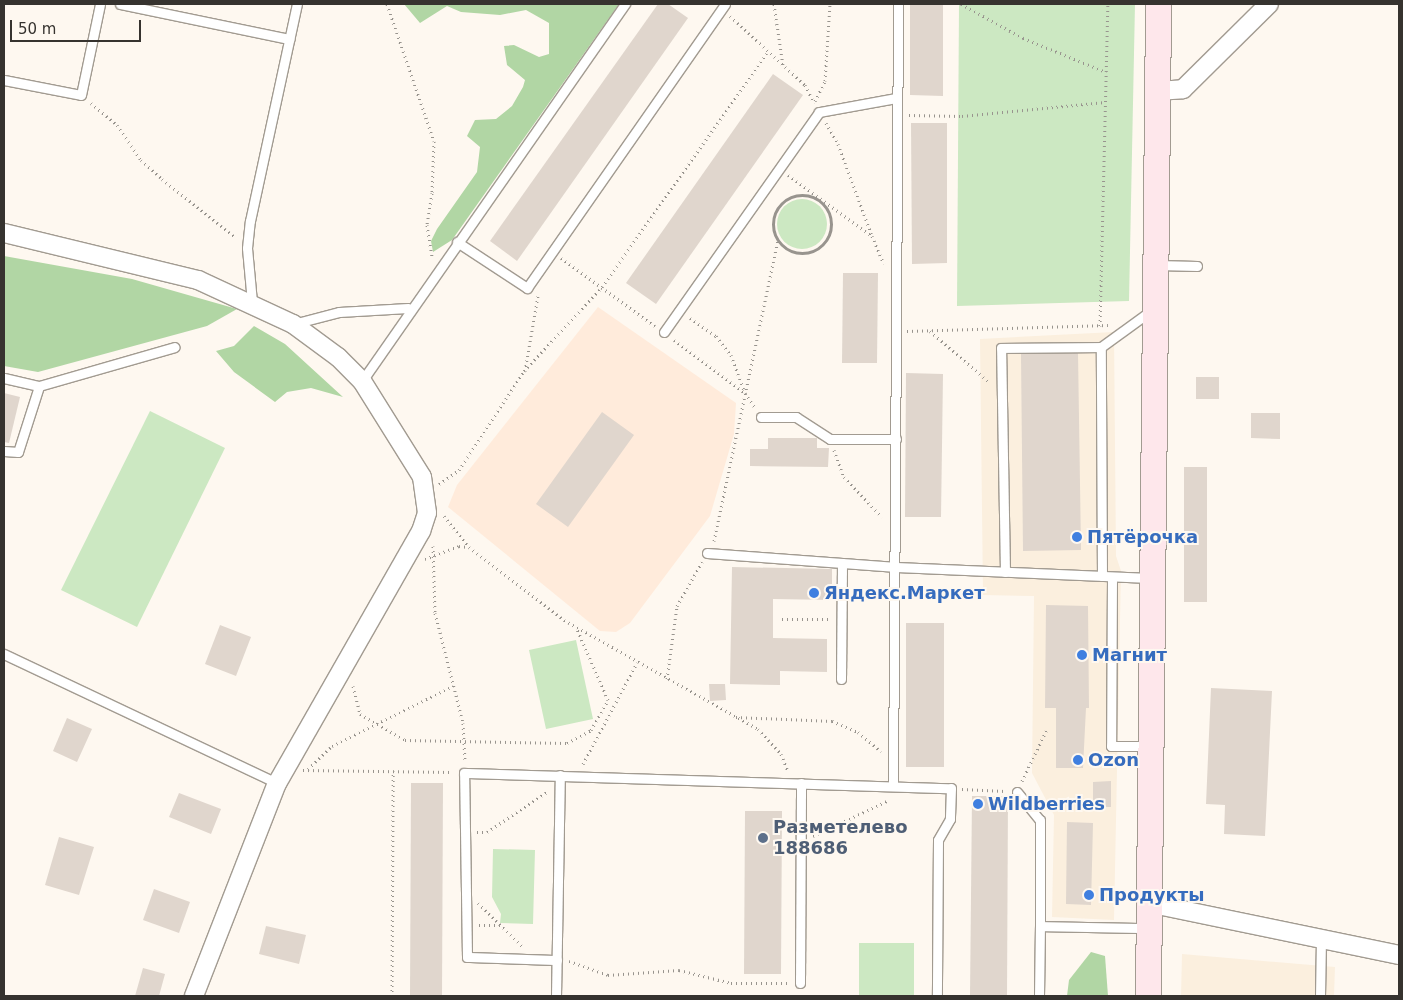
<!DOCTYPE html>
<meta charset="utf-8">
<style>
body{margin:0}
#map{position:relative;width:1403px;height:1000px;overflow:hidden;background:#fef8f0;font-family:"DejaVu Sans",sans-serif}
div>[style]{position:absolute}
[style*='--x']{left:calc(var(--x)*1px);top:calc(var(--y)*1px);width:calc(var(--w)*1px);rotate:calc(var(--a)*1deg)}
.built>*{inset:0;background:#fbefde}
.education>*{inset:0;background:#ffebdb}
.green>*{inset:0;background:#cce8c2}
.round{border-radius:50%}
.forest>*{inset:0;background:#b1d6a4}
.building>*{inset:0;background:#e0d6cd}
.path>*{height:3px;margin-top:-1.5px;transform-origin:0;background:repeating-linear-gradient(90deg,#98948e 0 1px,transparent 0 5px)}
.path>.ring{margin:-1.5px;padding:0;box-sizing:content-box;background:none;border:3px solid #98948e;border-radius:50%}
.roads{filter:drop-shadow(1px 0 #a29b91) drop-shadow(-1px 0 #a29b91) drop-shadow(0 1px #a29b91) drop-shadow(0 -1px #a29b91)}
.lane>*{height:9px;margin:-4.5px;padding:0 4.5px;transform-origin:4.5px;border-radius:4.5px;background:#fff}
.street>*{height:18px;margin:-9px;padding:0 9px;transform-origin:9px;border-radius:9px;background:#fff}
.secondary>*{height:25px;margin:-12.5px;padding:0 12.5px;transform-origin:12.5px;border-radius:12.5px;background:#fee7eb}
.dots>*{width:14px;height:14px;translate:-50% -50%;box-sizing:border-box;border:2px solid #fef8f0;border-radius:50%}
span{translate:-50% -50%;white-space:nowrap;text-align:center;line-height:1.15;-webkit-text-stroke:4px #fef8f0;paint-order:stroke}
.shop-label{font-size:18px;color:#366cbe;font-weight:700}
.left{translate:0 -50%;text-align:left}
.service-label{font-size:18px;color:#4e5e75;font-weight:700}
.frame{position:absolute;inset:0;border:5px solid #36332f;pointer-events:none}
.scale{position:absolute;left:10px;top:20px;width:131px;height:22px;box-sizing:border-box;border:2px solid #36332f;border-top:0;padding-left:6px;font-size:15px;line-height:18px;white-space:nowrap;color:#36332f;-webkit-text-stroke:4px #fef8f0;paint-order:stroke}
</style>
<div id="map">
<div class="built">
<div style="clip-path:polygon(1114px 332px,1116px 556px,1121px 571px,1114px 920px,1052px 917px,1054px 815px,1032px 773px,1034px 596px,983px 595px,980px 339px)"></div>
<div style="clip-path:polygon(1182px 954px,1335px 967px,1334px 996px,1181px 996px)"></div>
</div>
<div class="education">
<div style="clip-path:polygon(598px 307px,736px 403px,734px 434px,710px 516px,630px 623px,616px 632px,600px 631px,448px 507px,457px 485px)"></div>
</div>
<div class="green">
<div style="clip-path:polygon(959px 4px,1135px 4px,1129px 301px,957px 306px)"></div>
<div class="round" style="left:777px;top:199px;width:50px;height:50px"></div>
<div style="clip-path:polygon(150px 411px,225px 448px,137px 627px,61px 590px)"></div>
<div style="clip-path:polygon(576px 640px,593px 719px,546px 729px,529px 650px)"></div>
<div style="clip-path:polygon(493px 849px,535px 850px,533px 924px,500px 923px,501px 914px,492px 897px)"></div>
<div style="clip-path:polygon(859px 943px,914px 943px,914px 996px,859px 996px)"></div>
</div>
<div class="forest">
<div style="clip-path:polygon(404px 4px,619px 4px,452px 240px,433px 252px,431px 241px,437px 229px,477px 172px,480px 147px,467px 136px,475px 120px,496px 119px,512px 106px,523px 87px,525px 80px,507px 65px,504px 46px,514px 45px,539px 57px,549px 54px,549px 23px,526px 10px,500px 15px,461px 12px,447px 6px,420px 23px)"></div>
<div style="clip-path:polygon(4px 256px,132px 279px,237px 309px,207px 326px,38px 372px,4px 366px)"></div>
<div style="clip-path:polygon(254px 326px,285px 344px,343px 397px,311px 388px,287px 392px,275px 402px,234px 372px,216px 351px,234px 346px)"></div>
<div style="clip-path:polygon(1091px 952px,1105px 956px,1108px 996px,1067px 996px,1069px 980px)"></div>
</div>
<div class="building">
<div style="clip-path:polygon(658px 4px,668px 4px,688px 18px,517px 261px,490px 241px)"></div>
<div style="clip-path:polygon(910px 5px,943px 5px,943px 96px,910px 95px)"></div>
<div style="clip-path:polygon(773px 74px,803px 95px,656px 304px,626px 283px)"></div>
<div style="clip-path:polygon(911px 123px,947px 123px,947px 263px,912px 264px)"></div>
<div style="clip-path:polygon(843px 273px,878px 273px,877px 363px,842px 363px)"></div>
<div style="clip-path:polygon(1078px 353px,1081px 550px,1023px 551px,1021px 354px)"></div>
<div style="clip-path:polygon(906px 373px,943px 374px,941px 517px,905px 517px)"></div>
<div style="clip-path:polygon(1196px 377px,1219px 377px,1219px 399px,1196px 399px)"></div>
<div style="clip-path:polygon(4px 393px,20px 397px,9px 443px,4px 442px)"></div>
<div style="clip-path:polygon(602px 412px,634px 435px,568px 527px,536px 504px)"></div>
<div style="clip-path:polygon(1251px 413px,1280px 413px,1280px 439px,1251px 438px)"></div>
<div style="clip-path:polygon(768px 438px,817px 438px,817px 448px,829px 448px,828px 467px,750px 466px,750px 449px,768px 449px)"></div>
<div style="clip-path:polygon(1184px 467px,1207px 467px,1207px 602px,1184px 602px)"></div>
<div style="clip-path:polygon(732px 567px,832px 569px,832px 600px,773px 599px,773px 638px,827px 639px,827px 672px,780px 671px,780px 685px,730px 684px)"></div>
<div style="clip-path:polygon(1046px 605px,1088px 606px,1089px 708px,1086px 708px,1083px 768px,1056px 768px,1056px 708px,1045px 708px)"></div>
<div style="clip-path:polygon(906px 623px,944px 623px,944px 767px,906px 767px)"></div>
<div style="clip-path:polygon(220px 625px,251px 637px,236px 676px,205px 664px)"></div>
<div style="clip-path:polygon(709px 684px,725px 684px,726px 700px,710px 701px)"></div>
<div style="clip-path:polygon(1211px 688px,1272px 691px,1265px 836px,1224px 834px,1225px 805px,1206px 804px)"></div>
<div style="clip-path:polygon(67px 718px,92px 729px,77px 762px,53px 751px)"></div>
<div style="clip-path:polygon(1111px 781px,1111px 807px,1093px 807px,1093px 782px)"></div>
<div style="clip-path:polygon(411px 783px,443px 783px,442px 996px,410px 996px)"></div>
<div style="clip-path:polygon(179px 793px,221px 809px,211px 834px,169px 817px)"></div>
<div style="clip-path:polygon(972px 796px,1008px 796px,1007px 996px,970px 996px)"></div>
<div style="clip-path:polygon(745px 811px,782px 811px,781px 974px,744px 974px)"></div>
<div style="clip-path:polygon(1067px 822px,1093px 823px,1091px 905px,1066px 904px)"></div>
<div style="clip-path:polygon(59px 837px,94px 847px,79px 895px,45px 885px)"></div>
<div style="clip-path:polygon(154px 889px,190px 902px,179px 933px,143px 920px)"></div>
<div style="clip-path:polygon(266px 926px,306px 935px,299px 964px,259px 954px)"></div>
<div style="clip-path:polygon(143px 968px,165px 974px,159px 996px,135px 996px)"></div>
</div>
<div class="path">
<div style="--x:387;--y:4;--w:145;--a:71.1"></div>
<div style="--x:434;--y:141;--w:52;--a:92.2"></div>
<div style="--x:432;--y:193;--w:32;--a:99"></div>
<div style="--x:427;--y:225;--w:33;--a:81"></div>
<div style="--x:774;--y:4;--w:63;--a:81.7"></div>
<div style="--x:961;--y:4;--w:71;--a:28.7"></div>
<div style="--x:1023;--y:38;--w:90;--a:22.3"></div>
<div style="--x:730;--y:16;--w:102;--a:42.6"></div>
<div style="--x:805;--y:85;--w:20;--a:63"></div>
<div style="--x:815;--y:101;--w:22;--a:-63"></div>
<div style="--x:825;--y:81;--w:77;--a:-86.3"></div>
<div style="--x:91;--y:103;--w:34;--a:40"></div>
<div style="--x:117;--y:125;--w:42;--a:55.6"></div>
<div style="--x:141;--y:160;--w:28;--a:42"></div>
<div style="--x:162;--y:179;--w:93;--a:38.5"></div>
<div style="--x:909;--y:115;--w:53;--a:1.1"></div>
<div style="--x:962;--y:116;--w:144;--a:-5.6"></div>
<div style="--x:826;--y:123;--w:24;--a:60"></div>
<div style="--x:838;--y:144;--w:98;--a:69.7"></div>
<div style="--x:788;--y:175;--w:104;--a:36"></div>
<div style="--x:872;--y:236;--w:30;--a:67"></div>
<div class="ring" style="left:773px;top:195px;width:55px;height:55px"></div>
<div style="--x:561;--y:258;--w:116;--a:35.9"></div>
<div style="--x:690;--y:318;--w:32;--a:35"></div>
<div style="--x:716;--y:336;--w:24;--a:52"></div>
<div style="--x:731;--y:355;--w:40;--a:69.8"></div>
<div style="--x:1100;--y:326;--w:322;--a:-88.6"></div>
<div style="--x:907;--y:331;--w:201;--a:-1.7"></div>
<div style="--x:930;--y:331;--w:77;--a:40.8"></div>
<div style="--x:674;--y:340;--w:89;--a:36.7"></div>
<div style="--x:745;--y:393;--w:18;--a:56"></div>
<div style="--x:525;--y:371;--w:76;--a:-80.2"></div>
<div style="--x:834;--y:450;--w:29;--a:70"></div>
<div style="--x:844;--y:477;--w:55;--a:46.5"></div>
<div style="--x:439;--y:484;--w:24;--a:-35"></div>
<div style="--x:459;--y:470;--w:118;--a:-56.7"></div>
<div style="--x:524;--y:371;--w:115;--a:-47.1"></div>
<div style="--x:602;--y:287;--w:286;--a:-54.8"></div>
<div style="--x:444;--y:516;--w:40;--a:51"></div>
<div style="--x:469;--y:547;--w:120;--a:37.5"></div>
<div style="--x:564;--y:620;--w:223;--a:29.3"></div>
<div style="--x:758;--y:729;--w:34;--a:47"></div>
<div style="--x:781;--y:754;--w:18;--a:68"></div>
<div style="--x:714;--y:541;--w:309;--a:-78"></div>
<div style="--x:433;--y:546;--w:67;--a:88.3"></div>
<div style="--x:435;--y:613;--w:114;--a:75.7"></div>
<div style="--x:463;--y:723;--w:38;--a:87"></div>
<div style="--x:425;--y:559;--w:36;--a:-21"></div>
<div style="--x:459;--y:546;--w:9;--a:6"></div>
<div style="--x:782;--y:619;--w:49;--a:0"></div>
<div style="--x:667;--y:679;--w:74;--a:-82.2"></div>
<div style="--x:677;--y:606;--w:51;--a:-60.4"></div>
<div style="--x:353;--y:686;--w:29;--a:76"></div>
<div style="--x:360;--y:714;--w:52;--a:30"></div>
<div style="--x:405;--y:740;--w:162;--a:1.1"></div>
<div style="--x:567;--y:743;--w:27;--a:-28"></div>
<div style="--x:591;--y:730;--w:34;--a:-60"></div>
<div style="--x:608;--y:700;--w:77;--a:-113.6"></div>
<div style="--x:736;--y:717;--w:96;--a:2.4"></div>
<div style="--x:832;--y:721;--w:28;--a:23"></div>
<div style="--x:858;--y:732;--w:30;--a:40"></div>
<div style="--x:583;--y:764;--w:115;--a:-61.9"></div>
<div style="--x:308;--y:769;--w:33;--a:-44"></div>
<div style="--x:332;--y:746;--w:135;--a:-26.4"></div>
<div style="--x:303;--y:770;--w:149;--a:0.8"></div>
<div style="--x:1022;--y:781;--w:58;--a:-64.3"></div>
<div style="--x:962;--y:789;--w:43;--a:2.7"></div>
<div style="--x:477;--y:832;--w:10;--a:0"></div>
<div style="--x:487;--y:832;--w:72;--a:-33.7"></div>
<div style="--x:813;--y:836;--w:84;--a:-25.3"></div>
<div style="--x:478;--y:903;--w:62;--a:44.3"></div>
<div style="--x:479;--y:925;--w:22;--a:0"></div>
<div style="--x:569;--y:961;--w:41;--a:19.7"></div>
<div style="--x:608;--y:975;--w:71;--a:-4"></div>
<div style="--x:679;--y:970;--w:54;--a:14"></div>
<div style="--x:731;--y:983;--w:58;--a:0"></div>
<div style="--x:243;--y:996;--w:13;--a:0"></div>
<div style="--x:392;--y:996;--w:225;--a:-89.7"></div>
</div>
<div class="roads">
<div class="lane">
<div style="--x:120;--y:4;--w:173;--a:11.7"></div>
<div style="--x:4;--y:80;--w:78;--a:11"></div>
<div style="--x:81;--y:95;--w:93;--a:-78.2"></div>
<div style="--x:457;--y:242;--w:84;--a:33.3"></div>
<div style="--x:527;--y:288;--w:346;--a:-55.1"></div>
<div style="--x:1157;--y:265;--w:40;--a:1.4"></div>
<div style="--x:252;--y:302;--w:54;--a:-95.3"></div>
<div style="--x:247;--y:248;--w:27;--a:-84"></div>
<div style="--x:250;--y:221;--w:222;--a:-77.8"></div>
<div style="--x:293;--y:324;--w:48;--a:-14.6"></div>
<div style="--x:339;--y:312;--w:69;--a:-3.3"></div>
<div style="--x:664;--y:332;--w:269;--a:-54.8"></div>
<div style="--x:819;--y:112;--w:78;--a:-10.3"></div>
<div style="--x:4;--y:378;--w:36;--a:13"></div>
<div style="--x:39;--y:386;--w:141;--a:-16"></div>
<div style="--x:362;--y:381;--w:460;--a:-55.1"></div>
<div style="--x:761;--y:417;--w:35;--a:0"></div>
<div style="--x:796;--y:417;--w:40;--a:32.9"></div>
<div style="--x:830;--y:439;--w:66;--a:0"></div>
<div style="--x:4;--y:451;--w:14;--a:4"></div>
<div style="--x:18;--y:452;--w:69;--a:-72.3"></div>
<div style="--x:707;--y:553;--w:190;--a:4.2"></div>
<div style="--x:896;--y:567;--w:254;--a:2.5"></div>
<div style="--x:1005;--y:572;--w:224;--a:-91"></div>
<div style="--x:1001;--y:348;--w:100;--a:-0.6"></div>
<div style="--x:1102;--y:576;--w:229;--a:-90.3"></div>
<div style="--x:1101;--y:347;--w:63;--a:-36"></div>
<div style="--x:1112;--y:577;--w:169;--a:90.3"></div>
<div style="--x:1111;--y:746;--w:38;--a:0"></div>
<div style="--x:4;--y:654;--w:302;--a:25.3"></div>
<div style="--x:841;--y:679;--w:116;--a:-89.5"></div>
<div style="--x:893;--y:786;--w:782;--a:-89.63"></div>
<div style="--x:1017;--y:792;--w:36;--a:51"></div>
<div style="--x:1040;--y:820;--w:106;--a:90"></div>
<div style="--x:557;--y:960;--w:90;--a:-178.1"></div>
<div style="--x:467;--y:957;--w:184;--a:-90.9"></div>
<div style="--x:464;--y:773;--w:487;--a:1.8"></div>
<div style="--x:951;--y:788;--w:31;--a:92"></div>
<div style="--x:950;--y:819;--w:24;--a:120"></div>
<div style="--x:938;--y:840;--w:156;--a:90.4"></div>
<div style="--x:800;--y:983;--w:200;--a:-89.7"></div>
<div style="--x:556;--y:996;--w:221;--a:-89"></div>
<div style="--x:1039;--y:996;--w:70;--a:-89.2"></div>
<div style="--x:1040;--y:926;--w:107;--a:1.1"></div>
<div style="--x:1320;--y:996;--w:58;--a:-89"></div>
</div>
<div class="street">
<div style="--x:1157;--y:91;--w:26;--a:-4"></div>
<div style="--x:1183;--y:89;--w:121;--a:-44.7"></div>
<div style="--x:4;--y:233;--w:200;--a:13.6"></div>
<div style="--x:198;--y:280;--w:105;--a:24.9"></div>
<div style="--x:293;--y:324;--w:56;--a:36.3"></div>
<div style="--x:338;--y:357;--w:34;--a:45"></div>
<div style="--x:362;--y:381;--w:113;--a:58"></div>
<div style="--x:422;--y:477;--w:36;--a:82"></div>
<div style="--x:427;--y:513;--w:19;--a:108"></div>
<div style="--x:421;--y:531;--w:290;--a:119.7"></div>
<div style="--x:277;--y:783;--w:229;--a:111.3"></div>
<div style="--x:1148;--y:903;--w:256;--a:11.7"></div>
</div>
<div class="secondary">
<div style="--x:1148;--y:996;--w:992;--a:-89.42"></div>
</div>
</div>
<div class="dots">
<div style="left:1077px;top:537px;background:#3f7fe0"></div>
<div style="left:814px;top:593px;background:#3f7fe0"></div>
<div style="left:1082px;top:655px;background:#3f7fe0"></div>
<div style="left:1078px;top:760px;background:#3f7fe0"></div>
<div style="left:978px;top:804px;background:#3f7fe0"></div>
<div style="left:763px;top:838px;background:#5c6f8a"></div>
<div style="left:1089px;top:895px;background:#3f7fe0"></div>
</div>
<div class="shop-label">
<span class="left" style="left:1087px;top:537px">Пятёрочка</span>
<span class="left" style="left:824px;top:593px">Яндекс.Маркет</span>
<span class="left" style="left:1092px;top:655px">Магнит</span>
<span class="left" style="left:1088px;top:760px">Ozon</span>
<span class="left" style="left:988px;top:804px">Wildberries</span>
<span class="left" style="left:1099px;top:895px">Продукты</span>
</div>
<div class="service-label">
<span class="left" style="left:773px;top:838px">Разметелево<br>188686</span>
</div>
<div class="frame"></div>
<div class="scale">50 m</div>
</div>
